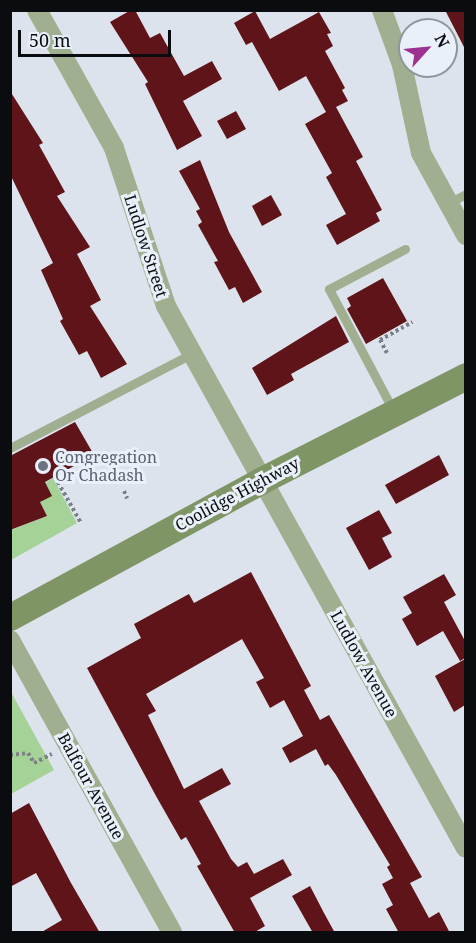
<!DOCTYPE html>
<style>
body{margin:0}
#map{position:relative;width:476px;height:943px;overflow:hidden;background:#dde3ed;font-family:"Noto Serif",serif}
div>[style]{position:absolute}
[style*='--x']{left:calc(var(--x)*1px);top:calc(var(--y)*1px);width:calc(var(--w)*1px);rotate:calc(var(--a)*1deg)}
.green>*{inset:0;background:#a5d297}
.building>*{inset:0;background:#5e1419}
.path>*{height:4px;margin-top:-2px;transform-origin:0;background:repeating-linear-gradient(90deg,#7c8086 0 3px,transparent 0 6px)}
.service>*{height:9px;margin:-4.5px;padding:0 4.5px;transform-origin:4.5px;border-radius:4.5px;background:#a0af8f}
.minor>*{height:20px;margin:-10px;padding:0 10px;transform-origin:10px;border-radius:10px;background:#a0af8f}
.secondary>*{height:27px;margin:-13.5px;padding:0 13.5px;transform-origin:13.5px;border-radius:13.5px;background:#809566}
.dots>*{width:16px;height:16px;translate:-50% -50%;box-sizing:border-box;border:3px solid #eaf0fa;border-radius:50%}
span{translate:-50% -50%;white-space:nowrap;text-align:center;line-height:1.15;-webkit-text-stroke:6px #eaf0fa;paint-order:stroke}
.street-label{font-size:16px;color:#0a0c0f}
.worship-label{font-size:16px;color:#5b616d}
.left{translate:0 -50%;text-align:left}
.frame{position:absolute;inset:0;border:12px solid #0a0c0f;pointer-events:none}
.north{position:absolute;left:398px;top:18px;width:60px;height:60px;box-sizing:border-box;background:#eaf0fa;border:2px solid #90959c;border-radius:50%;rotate:63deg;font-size:16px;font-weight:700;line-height:24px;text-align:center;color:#0a0c0f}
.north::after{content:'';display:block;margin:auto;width:21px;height:27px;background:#9d3090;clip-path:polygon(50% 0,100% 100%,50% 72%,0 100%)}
.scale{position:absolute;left:18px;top:30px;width:153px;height:27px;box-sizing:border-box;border:3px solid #0a0c0f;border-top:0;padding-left:8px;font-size:18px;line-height:21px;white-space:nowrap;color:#0a0c0f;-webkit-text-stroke:4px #eaf0fa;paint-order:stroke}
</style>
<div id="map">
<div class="green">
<div style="clip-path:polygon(53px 478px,77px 523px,11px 560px,11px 530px,47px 516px,40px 502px,45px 483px)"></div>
<div style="clip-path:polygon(11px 692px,54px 770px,11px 794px)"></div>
</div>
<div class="building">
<div style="clip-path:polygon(131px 10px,135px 10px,150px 38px,160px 33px,184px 76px,212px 61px,222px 79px,183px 101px,202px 136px,177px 150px,145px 84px,148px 82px,110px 22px)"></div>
<div style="clip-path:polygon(445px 10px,465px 10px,465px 49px)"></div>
<div style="clip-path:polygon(255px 11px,270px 39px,319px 12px,331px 33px,327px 34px,333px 46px,325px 51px,345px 88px,342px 90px,348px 101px,336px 107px,363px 157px,356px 161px,382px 210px,376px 213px,380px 221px,337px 245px,326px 225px,346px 214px,326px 177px,332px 173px,305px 124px,326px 112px,306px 76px,279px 91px,252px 42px,246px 45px,234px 23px)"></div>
<div style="clip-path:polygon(10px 91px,43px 143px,39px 145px,65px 192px,57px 196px,90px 247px,77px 254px,101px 300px,90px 306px,127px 364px,101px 378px,87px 351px,79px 355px,60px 321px,63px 319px,41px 270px,53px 263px,10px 174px)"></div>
<div style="clip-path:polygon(236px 111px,246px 129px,227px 139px,217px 121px)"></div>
<div style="clip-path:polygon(200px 160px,229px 232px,262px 292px,243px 303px,235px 287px,229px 290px,214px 262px,218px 261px,198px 225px,202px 222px,196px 211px,200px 209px,179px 171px)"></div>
<div style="clip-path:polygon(271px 195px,282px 215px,262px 226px,252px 206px)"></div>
<div style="clip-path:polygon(383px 278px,407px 321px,366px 344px,347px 309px,351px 306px,347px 298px)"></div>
<div style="clip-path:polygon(336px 316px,349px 342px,291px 374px,294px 380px,267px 395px,252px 368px)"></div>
<div style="clip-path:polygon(75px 422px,94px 455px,45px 482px,52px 496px,40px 502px,47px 516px,10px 530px,10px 456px)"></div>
<div style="clip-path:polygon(439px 455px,449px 475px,396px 504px,385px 485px)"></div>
<div style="clip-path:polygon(379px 510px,392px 533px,382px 538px,392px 557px,369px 570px,346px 528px)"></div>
<div style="clip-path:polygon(251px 572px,311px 686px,304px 690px,320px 720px,329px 715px,422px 877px,410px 883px,429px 918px,439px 912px,450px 933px,399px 933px,386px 909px,393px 905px,382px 884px,393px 878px,387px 867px,390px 865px,336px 775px,328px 764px,325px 766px,316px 749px,290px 763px,282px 748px,303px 736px,284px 700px,270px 708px,256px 682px,264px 678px,242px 639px,146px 694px,156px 711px,148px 715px,184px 789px,222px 768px,231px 784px,199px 801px,231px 859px,238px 867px,247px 862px,254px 874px,283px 859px,292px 875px,250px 898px,265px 926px,253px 933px,235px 933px,197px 866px,201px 864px,186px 837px,181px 840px,156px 796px,87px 668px,141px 638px,134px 624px,189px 594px,194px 603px)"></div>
<div style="clip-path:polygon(444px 574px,456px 595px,444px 602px,465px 641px,465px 658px,460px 661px,443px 631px,417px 646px,402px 619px,412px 613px,403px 597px)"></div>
<div style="clip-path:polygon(465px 659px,465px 705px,454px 712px,435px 676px)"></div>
<div style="clip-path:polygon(29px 803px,71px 883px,100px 933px,40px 933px,62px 920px,36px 873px,10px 887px,10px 814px)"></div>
<div style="clip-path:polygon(310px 886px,324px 913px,335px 933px,313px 933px,292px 896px)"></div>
</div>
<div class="path">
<div style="--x:387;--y:353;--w:15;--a:-118"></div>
<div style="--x:380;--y:340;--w:37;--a:-29"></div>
<div style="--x:55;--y:477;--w:53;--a:60.5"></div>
<div style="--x:124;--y:491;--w:8;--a:67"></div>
<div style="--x:10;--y:755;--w:18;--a:-6"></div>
<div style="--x:28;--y:753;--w:12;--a:59"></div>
<div style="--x:34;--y:763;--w:20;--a:-27"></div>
</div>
<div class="service">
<div style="--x:447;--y:204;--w:21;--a:-28"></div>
<div style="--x:393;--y:410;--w:137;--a:-117.9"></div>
<div style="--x:329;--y:289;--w:86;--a:-27.8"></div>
<div style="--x:10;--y:448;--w:204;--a:-27.4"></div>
</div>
<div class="minor">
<div style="--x:37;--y:10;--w:158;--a:60.8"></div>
<div style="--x:114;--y:148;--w:166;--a:71.8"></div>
<div style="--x:166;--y:306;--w:619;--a:61.04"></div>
<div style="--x:382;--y:10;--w:59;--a:70"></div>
<div style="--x:402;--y:65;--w:90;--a:77.8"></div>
<div style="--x:421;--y:153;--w:94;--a:61.2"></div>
<div style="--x:10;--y:640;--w:334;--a:61"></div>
</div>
<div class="secondary">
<div style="--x:10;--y:617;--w:287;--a:-28.5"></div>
<div style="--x:262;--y:480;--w:229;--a:-27"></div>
</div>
<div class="dots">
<div style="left:43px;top:466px;background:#6b7280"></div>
</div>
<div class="street-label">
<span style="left:146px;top:246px;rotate:72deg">Ludlow Street</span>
<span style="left:237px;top:494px;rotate:-28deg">Coolidge Highway</span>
<span style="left:364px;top:664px;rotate:61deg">Ludlow Avenue</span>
<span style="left:91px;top:786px;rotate:61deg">Balfour Avenue</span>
</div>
<div class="worship-label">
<span class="left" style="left:55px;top:466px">Congregation<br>Or Chadash</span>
</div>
<div class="frame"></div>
<div class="north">N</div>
<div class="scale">50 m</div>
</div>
